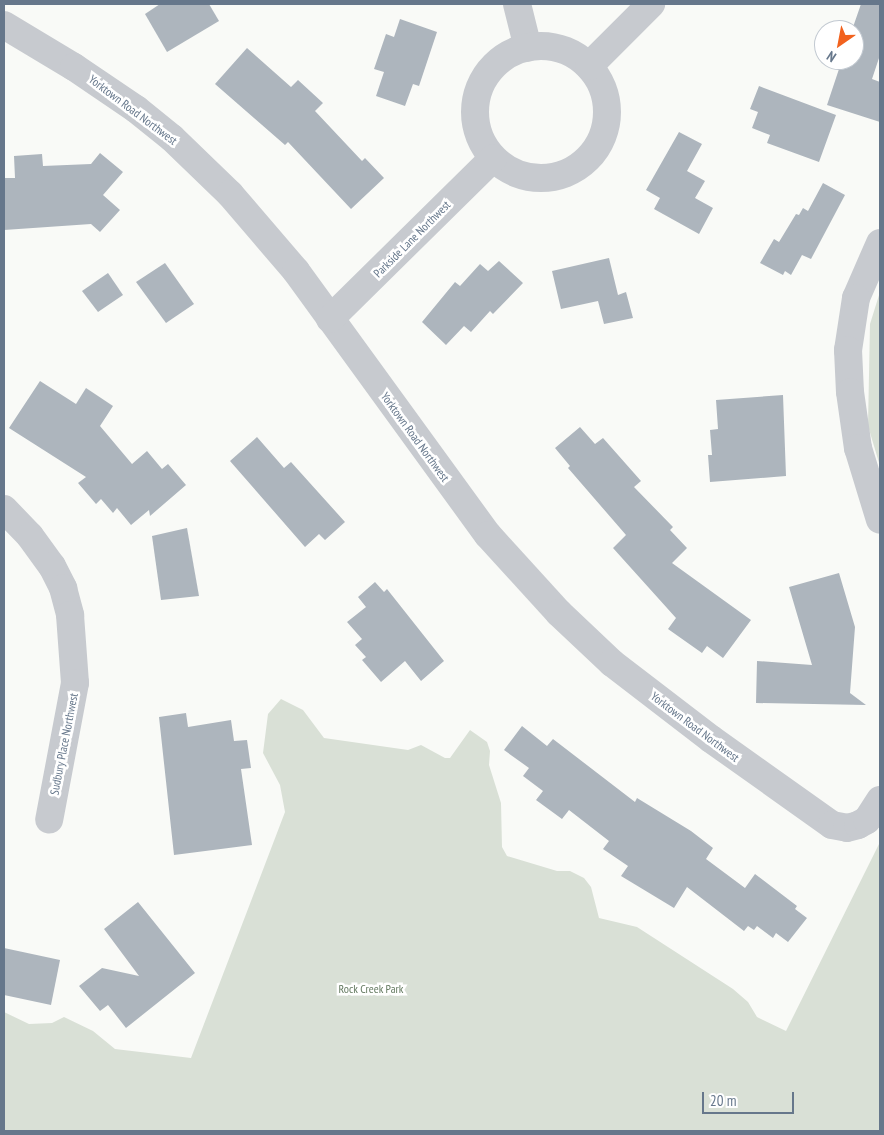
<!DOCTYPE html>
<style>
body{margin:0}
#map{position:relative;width:884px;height:1135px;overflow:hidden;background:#f9faf7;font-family:"PT Sans Narrow",sans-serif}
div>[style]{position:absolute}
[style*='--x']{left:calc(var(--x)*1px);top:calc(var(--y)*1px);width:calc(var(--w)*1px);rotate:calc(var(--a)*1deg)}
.green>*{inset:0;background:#d9e0d6}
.building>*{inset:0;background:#adb5bd}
.minor>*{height:28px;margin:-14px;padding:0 14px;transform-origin:14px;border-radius:14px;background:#c7cacf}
.minor>.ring{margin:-14px;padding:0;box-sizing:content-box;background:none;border:28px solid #c7cacf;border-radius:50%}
span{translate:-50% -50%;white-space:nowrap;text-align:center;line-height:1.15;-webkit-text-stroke:5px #fff;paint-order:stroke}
.street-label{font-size:12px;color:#66778b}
.park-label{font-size:12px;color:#657b62}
.frame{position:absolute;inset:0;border:5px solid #66778b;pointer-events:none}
.north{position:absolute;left:814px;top:20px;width:50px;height:50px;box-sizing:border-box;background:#fff;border:1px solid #c2c9d1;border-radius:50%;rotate:213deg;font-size:14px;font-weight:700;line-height:20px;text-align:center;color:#66778b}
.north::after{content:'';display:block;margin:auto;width:18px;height:22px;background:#f2621e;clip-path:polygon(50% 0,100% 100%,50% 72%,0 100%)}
.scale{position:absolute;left:702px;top:1092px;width:92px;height:22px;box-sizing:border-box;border:2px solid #66778b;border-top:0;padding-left:6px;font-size:15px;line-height:18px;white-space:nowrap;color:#66778b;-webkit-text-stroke:4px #fff;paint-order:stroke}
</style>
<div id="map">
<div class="green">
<div style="clip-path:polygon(880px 292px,880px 466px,868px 426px,870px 324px)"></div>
<div style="clip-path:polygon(281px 699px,303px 710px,324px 738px,408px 750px,421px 745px,445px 758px,450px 758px,470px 730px,487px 742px,490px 751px,489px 765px,501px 803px,502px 847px,507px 856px,557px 871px,570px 871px,584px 878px,591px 887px,599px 918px,637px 927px,733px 989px,748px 1002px,757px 1017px,786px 1031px,880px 842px,880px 1131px,4px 1131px,4px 1012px,29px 1024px,52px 1023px,64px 1017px,93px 1031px,115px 1049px,191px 1058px,285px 812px,280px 785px,263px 753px,268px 714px)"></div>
</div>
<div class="building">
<div style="clip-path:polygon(160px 4px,209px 4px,219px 21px,167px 52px,145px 14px)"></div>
<div style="clip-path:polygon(861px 4px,880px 4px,880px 55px,872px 79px,880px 82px,880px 122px,827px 105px,842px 60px,854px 60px,852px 30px)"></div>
<div style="clip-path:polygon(400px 19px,437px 32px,419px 86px,413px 84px,405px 106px,376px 96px,384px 72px,374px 69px,386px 34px,394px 37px)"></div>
<div style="clip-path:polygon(247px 48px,291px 87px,298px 80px,323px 103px,315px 111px,362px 161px,365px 158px,384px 178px,351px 209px,288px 142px,285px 145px,215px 84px)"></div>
<div style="clip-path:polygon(759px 86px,836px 115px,819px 162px,767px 143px,770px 135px,752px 128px,758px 112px,750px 109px)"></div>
<div style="clip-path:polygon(679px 132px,702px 144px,687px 171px,705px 181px,695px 198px,713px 208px,699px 234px,654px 209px,660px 198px,646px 190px)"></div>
<div style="clip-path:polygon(100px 153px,123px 172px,103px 195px,120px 210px,100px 232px,91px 224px,4px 230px,4px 178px,15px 178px,14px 156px,42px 154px,43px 166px,91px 164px)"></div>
<div style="clip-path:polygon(823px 183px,845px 195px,811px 259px,802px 255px,791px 275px,785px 271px,783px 275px,760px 263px,774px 239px,779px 242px,796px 214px,799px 215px,803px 208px,808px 211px)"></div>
<div style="clip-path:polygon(609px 258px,618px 295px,626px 292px,633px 318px,604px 324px,598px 301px,561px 309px,552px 271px)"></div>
<div style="clip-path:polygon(499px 261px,523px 283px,493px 314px,490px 311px,471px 332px,464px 326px,446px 345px,422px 322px,455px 282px,460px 286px,480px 264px,488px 271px)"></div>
<div style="clip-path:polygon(165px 263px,194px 304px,166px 323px,136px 282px)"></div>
<div style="clip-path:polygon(108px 273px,123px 295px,98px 312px,82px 291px)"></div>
<div style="clip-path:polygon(40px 381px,76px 404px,86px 388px,113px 406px,100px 426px,132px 464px,147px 451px,162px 469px,168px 464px,186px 485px,150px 516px,149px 510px,131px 525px,117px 508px,113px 513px,101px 499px,96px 504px,78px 483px,86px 477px,9px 428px)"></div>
<div style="clip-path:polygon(783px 395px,786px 476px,710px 482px,708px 455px,712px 455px,710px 430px,718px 429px,716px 400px)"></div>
<div style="clip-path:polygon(580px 427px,595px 444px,603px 438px,641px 481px,634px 487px,673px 527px,670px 530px,687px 548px,672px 563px,751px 620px,723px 658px,707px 646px,702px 653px,668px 629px,676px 618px,613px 548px,626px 535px,568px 468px,570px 466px,555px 448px)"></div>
<div style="clip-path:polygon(257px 437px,284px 468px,291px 462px,345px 522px,325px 540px,319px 534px,305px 547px,230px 461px)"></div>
<div style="clip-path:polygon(187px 528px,199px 596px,161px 600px,152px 536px)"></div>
<div style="clip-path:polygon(839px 573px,855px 627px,850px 693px,866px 705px,756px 703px,757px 661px,812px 665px,789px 587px)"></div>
<div style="clip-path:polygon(375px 582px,384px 592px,387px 589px,444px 661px,421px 681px,405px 661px,381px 682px,362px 660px,366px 657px,355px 645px,362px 639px,347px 622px,366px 607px,358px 597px)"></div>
<div style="clip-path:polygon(186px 713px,188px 727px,231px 720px,234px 741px,247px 740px,251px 768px,241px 769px,252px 845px,174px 855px,159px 717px)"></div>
<div style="clip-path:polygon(522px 726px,547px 746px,553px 739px,635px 802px,637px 798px,691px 831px,713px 848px,706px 859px,745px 888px,755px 874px,797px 906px,795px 909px,807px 918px,788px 942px,776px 933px,773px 938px,757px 926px,754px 930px,748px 926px,744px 931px,687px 887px,674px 908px,621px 876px,628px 866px,603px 849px,609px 841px,569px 810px,562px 819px,536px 800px,543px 791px,523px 776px,529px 768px,504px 750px)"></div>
<div style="clip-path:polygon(138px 902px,195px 973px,126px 1028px,108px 1005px,100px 1011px,79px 986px,102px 968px,139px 976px,104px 929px)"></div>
<div style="clip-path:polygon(4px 948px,60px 960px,51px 1005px,4px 995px)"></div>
</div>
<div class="minor">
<div style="--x:517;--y:4;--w:45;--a:76"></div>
<div style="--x:4;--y:25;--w:82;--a:31"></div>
<div style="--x:74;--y:67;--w:75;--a:34.1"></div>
<div style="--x:136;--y:109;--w:46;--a:38.9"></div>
<div style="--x:172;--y:138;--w:81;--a:44"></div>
<div style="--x:230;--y:194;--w:101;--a:49.4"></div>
<div style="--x:296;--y:271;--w:326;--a:54"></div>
<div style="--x:488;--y:535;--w:105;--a:47.7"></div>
<div style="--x:559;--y:613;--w:73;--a:43.3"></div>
<div style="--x:612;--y:663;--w:125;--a:37.5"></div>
<div style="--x:711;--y:739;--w:148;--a:35.4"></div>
<div style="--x:832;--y:825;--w:15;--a:11"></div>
<div style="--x:847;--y:828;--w:11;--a:-15"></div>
<div style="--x:858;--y:825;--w:10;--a:-29"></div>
<div style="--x:867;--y:820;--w:24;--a:-57"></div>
<div class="ring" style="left:475px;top:46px;width:104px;height:104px"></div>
<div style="--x:589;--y:66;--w:88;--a:-45"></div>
<div style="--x:880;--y:243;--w:60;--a:113.6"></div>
<div style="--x:856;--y:298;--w:53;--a:98.7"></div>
<div style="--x:848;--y:350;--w:42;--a:87.3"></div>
<div style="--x:850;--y:392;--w:57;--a:81.9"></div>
<div style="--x:858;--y:448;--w:75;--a:73"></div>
<div style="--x:330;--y:319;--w:229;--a:-44.6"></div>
<div style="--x:4;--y:509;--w:37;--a:46"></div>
<div style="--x:30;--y:536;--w:37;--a:54"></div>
<div style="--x:52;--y:566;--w:25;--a:63"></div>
<div style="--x:63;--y:588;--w:28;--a:75"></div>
<div style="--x:70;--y:615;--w:68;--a:85.8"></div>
<div style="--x:75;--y:683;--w:139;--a:100.7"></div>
</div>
<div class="street-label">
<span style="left:133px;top:110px;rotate:37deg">Yorktown Road Northwest</span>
<span style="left:412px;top:239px;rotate:-45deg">Parkside Lane Northwest</span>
<span style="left:415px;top:437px;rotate:54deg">Yorktown Road Northwest</span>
<span style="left:695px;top:727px;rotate:37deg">Yorktown Road Northwest</span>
<span style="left:64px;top:744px;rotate:-79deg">Sudbury Place Northwest</span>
</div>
<div class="park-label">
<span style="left:371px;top:989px">Rock Creek Park</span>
</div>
<div class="frame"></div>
<div class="north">N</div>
<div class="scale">20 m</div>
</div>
